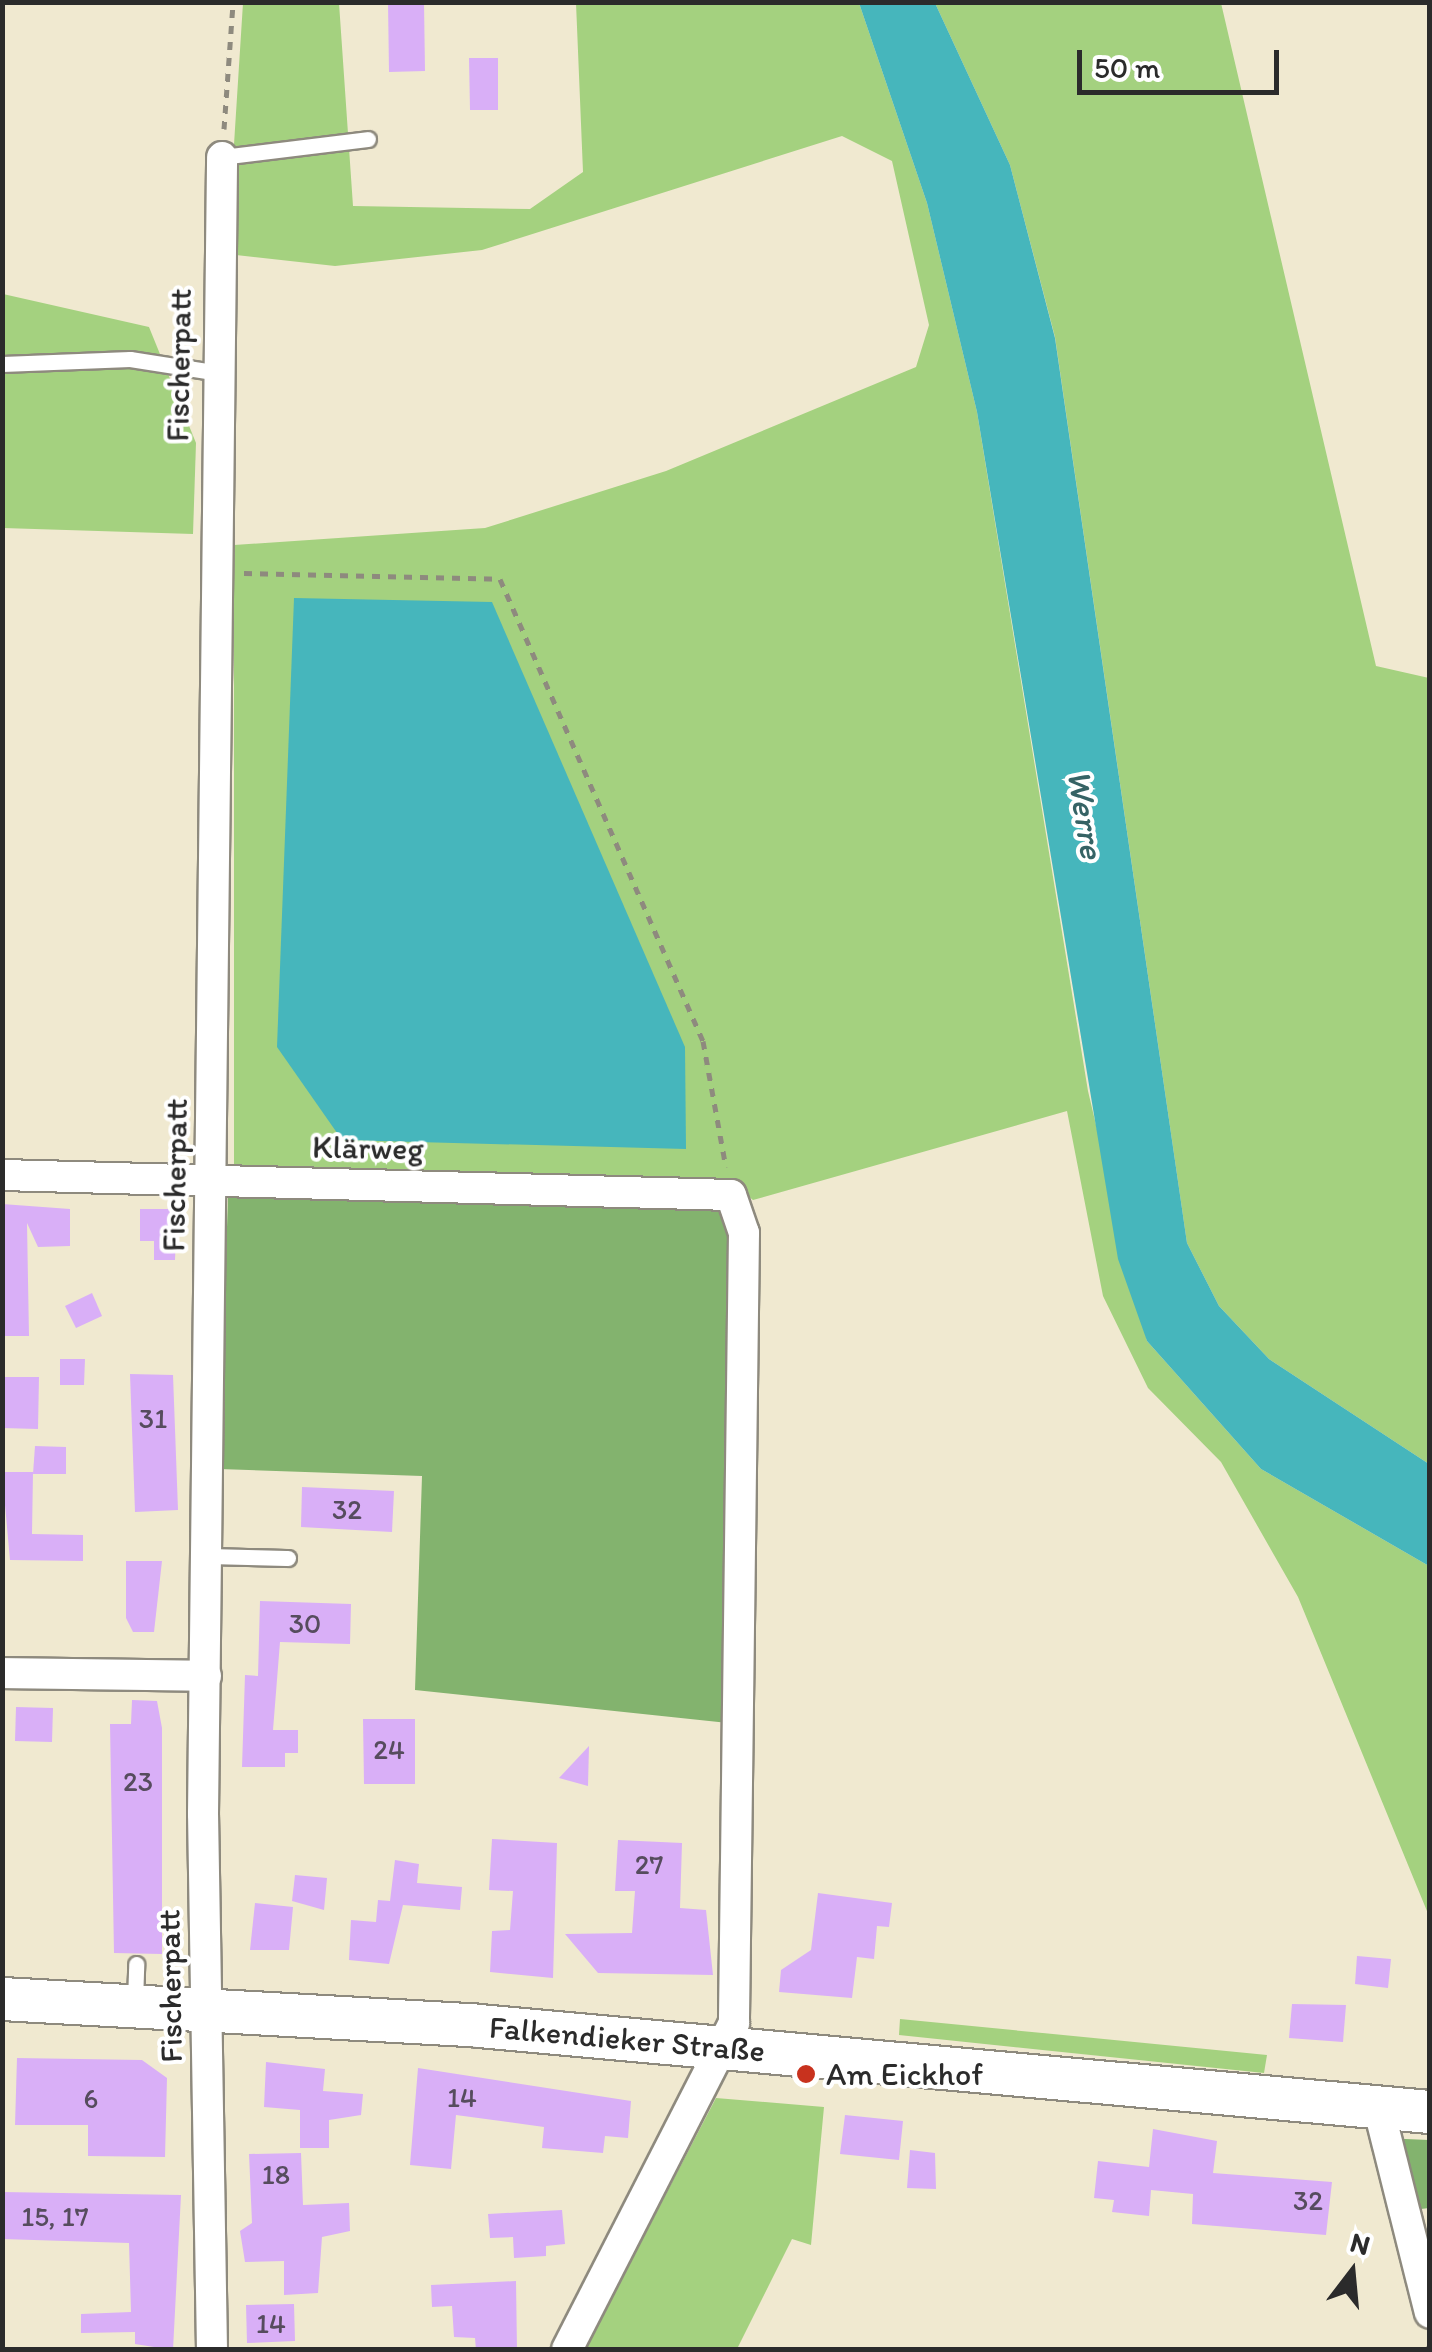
<!DOCTYPE html>
<meta charset="utf-8">
<style>
body{margin:0}
#map{position:relative;width:1432px;height:2352px;overflow:hidden;background:#f0e9d0;font-family:Itim,sans-serif}
div>[style]{position:absolute}
[style*='--x']{left:calc(var(--x)*1px);top:calc(var(--y)*1px);width:calc(var(--w)*1px);rotate:calc(var(--a)*1deg)}
.green>*{inset:0;background:#a4d17f}
.forest>*{inset:0;background:#83b36e}
.water>*{inset:0;background:#46b6bc}
.building>*{inset:0;background:#d9aff7}
.path>*{height:5px;margin-top:-2.5px;transform-origin:0;background:repeating-linear-gradient(90deg,#8e8a7e 0 8px,transparent 0 16px)}
.roads{filter:drop-shadow(2px 0 #8e8a7e) drop-shadow(-2px 0 #8e8a7e) drop-shadow(0 2px #8e8a7e) drop-shadow(0 -2px #8e8a7e)}
.lane>*{height:15px;margin:-7.5px;padding:0 7.5px;transform-origin:7.5px;border-radius:7.5px;background:#fff}
.street>*{height:30px;margin:-15px;padding:0 15px;transform-origin:15px;border-radius:15px;background:#fff}
.secondary>*{height:42px;margin:-21px;padding:0 21px;transform-origin:21px;border-radius:21px;background:#fff}
.dots>*{width:28px;height:28px;translate:-50% -50%;box-sizing:border-box;border:5px solid #fff;border-radius:50%}
span{translate:-50% -50%;white-space:nowrap;text-align:center;line-height:1.15;-webkit-text-stroke:8px #fff;paint-order:stroke}
.number-label{font-size:28px;color:#564c5e}
.number-label span{-webkit-text-stroke-width:0}
.street-label{font-size:32px;color:#2b2b2b}
.poi-label{font-size:32px;color:#2b2b2b}
.left{translate:0 -50%;text-align:left}
.water-label{font-size:35px;color:#366365;font-style:italic}
.frame{position:absolute;inset:0;border:5px solid #2b2b2b;pointer-events:none}
.north{position:absolute;left:1302px;top:2222px;width:100px;height:100px;-webkit-text-stroke:8px #fff;paint-order:stroke;rotate:16deg;font-size:28px;font-weight:700;line-height:40px;text-align:center;color:#2b2b2b}
.north::after{content:'';display:block;margin:auto;width:35px;height:45px;background:#2b2b2b;clip-path:polygon(50% 0,100% 100%,50% 72%,0 100%)}
.scale{position:absolute;left:1077px;top:50px;width:202px;height:45px;box-sizing:border-box;border:5px solid #2b2b2b;border-top:0;padding-left:12px;font-size:30px;line-height:35px;white-space:nowrap;color:#2b2b2b;-webkit-text-stroke:8px #fff;paint-order:stroke}
</style>
<div id="map">
<div class="green">
<div style="clip-path:polygon(243px 3px,339px 3px,353px 206px,530px 209px,583px 172px,576px 3px,859px 3px,927px 203px,977px 412px,1088px 1091px,1147px 1341px,1261px 1469px,1429px 1566px,1429px 1916px,1298px 1597px,1221px 1462px,1148px 1388px,1103px 1296px,1067px 1111px,753px 1200px,730px 1181px,234px 1172px,234px 545px,485px 528px,666px 471px,916px 367px,929px 325px,892px 161px,842px 136px,482px 250px,335px 266px,227px 254px)"></div>
<div style="clip-path:polygon(935px 3px,1221px 3px,1376px 666px,1429px 678px,1429px 1464px,1269px 1359px,1219px 1306px,1187px 1243px,1055px 337px,1010px 165px)"></div>
<div style="clip-path:polygon(3px 294px,149px 327px,196px 443px,193px 534px,3px 528px)"></div>
<div style="clip-path:polygon(900px 2019px,1267px 2055px,1264px 2073px,899px 2035px)"></div>
<div style="clip-path:polygon(716px 2098px,824px 2107px,811px 2245px,792px 2239px,737px 2349px,585px 2349px)"></div>
</div>
<div class="forest">
<div style="clip-path:polygon(228px 1197px,714px 1206px,727px 1216px,728px 1723px,415px 1690px,422px 1476px,219px 1469px)"></div>
<div style="clip-path:polygon(1382px 2138px,1429px 2140px,1429px 2208px,1405px 2211px)"></div>
</div>
<div class="water">
<div style="clip-path:polygon(859px 3px,935px 3px,1010px 165px,1055px 338px,1187px 1243px,1219px 1306px,1269px 1359px,1429px 1464px,1429px 1566px,1261px 1469px,1147px 1341px,1118px 1259px,977px 412px,927px 203px)"></div>
<div style="clip-path:polygon(294px 598px,492px 602px,685px 1047px,686px 1149px,342px 1140px,277px 1047px)"></div>
</div>
<div class="building">
<div style="clip-path:polygon(388px 2px,424px 2px,425px 71px,389px 72px)"></div>
<div style="clip-path:polygon(469px 58px,498px 58px,498px 110px,470px 110px)"></div>
<div style="clip-path:polygon(2px 1204px,70px 1209px,70px 1246px,38px 1247px,27px 1223px,29px 1336px,2px 1336px)"></div>
<div style="clip-path:polygon(140px 1209px,177px 1209px,175px 1260px,154px 1260px,154px 1241px,140px 1241px)"></div>
<div style="clip-path:polygon(92px 1293px,102px 1316px,76px 1328px,65px 1306px)"></div>
<div style="clip-path:polygon(60px 1359px,85px 1359px,84px 1385px,60px 1385px)"></div>
<div style="clip-path:polygon(130px 1374px,173px 1375px,178px 1510px,135px 1512px)"></div>
<div style="clip-path:polygon(2px 1377px,39px 1377px,38px 1429px,2px 1428px)"></div>
<div style="clip-path:polygon(35px 1446px,66px 1447px,66px 1474px,33px 1474px)"></div>
<div style="clip-path:polygon(2px 1472px,33px 1472px,32px 1534px,83px 1535px,83px 1561px,10px 1560px)"></div>
<div style="clip-path:polygon(302px 1487px,394px 1491px,392px 1532px,301px 1527px)"></div>
<div style="clip-path:polygon(126px 1561px,162px 1561px,154px 1632px,133px 1632px,126px 1618px)"></div>
<div style="clip-path:polygon(260px 1601px,351px 1604px,350px 1644px,280px 1642px,273px 1730px,298px 1730px,298px 1753px,285px 1753px,285px 1767px,242px 1767px,245px 1675px,258px 1676px)"></div>
<div style="clip-path:polygon(132px 1700px,157px 1701px,162px 1728px,162px 1954px,114px 1953px,110px 1724px,131px 1724px)"></div>
<div style="clip-path:polygon(16px 1707px,53px 1708px,52px 1742px,15px 1741px)"></div>
<div style="clip-path:polygon(363px 1719px,415px 1719px,415px 1784px,364px 1784px)"></div>
<div style="clip-path:polygon(589px 1746px,588px 1786px,559px 1778px)"></div>
<div style="clip-path:polygon(492px 1839px,557px 1843px,553px 1978px,490px 1972px,492px 1931px,510px 1930px,513px 1891px,489px 1890px)"></div>
<div style="clip-path:polygon(618px 1840px,682px 1843px,680px 1908px,706px 1910px,713px 1975px,598px 1973px,565px 1934px,632px 1933px,635px 1891px,615px 1891px)"></div>
<div style="clip-path:polygon(395px 1860px,419px 1864px,417px 1883px,462px 1887px,460px 1910px,403px 1905px,389px 1964px,349px 1960px,351px 1920px,376px 1922px,378px 1900px,390px 1901px)"></div>
<div style="clip-path:polygon(295px 1875px,327px 1878px,324px 1910px,292px 1901px)"></div>
<div style="clip-path:polygon(818px 1893px,892px 1903px,889px 1927px,877px 1926px,874px 1959px,857px 1957px,852px 1998px,779px 1992px,781px 1970px,811px 1950px)"></div>
<div style="clip-path:polygon(255px 1903px,293px 1907px,289px 1950px,250px 1950px)"></div>
<div style="clip-path:polygon(1357px 1956px,1391px 1959px,1388px 1988px,1355px 1984px)"></div>
<div style="clip-path:polygon(1292px 2004px,1346px 2005px,1343px 2042px,1289px 2038px)"></div>
<div style="clip-path:polygon(17px 2058px,142px 2060px,167px 2078px,165px 2157px,88px 2156px,88px 2125px,15px 2125px)"></div>
<div style="clip-path:polygon(266px 2062px,325px 2069px,323px 2091px,363px 2094px,361px 2115px,329px 2120px,329px 2148px,300px 2148px,300px 2110px,264px 2107px)"></div>
<div style="clip-path:polygon(418px 2068px,631px 2101px,628px 2138px,605px 2136px,603px 2153px,542px 2148px,544px 2127px,456px 2115px,451px 2169px,410px 2165px)"></div>
<div style="clip-path:polygon(845px 2115px,903px 2121px,899px 2160px,840px 2154px)"></div>
<div style="clip-path:polygon(1153px 2129px,1217px 2141px,1213px 2173px,1332px 2182px,1326px 2235px,1192px 2224px,1193px 2194px,1151px 2190px,1149px 2216px,1112px 2212px,1114px 2200px,1094px 2198px,1098px 2161px,1149px 2167px)"></div>
<div style="clip-path:polygon(910px 2150px,935px 2153px,936px 2189px,907px 2188px)"></div>
<div style="clip-path:polygon(301px 2153px,303px 2205px,349px 2203px,350px 2231px,322px 2237px,318px 2293px,284px 2295px,284px 2261px,245px 2262px,240px 2231px,252px 2223px,249px 2154px)"></div>
<div style="clip-path:polygon(2px 2192px,181px 2195px,173px 2350px,135px 2344px,135px 2332px,81px 2333px,81px 2314px,131px 2312px,129px 2243px,2px 2239px)"></div>
<div style="clip-path:polygon(562px 2210px,565px 2244px,546px 2246px,546px 2256px,514px 2258px,513px 2237px,490px 2238px,488px 2214px)"></div>
<div style="clip-path:polygon(516px 2281px,517px 2350px,476px 2350px,475px 2338px,454px 2337px,452px 2306px,432px 2307px,431px 2285px)"></div>
<div style="clip-path:polygon(294px 2304px,295px 2341px,247px 2343px,246px 2305px)"></div>
</div>
<div class="path">
<div style="--x:224;--y:129;--w:127;--a:-85.9"></div>
<div style="--x:244;--y:573;--w:256;--a:1.3"></div>
<div style="--x:500;--y:579;--w:505;--a:66.28"></div>
<div style="--x:703;--y:1041;--w:128;--a:79.7"></div>
<div style="--x:1427;--y:2350;--w:6;--a:-59"></div>
</div>
<div class="roads">
<div class="lane">
<div style="--x:222;--y:157;--w:147;--a:-7"></div>
<div style="--x:2;--y:364;--w:128;--a:-2.2"></div>
<div style="--x:130;--y:359;--w:84;--a:8.9"></div>
<div style="--x:207;--y:1556;--w:81;--a:1.4"></div>
<div style="--x:135;--y:2001;--w:37;--a:-88"></div>
</div>
<div class="street">
<div style="--x:2;--y:1175;--w:729;--a:1.57"></div>
<div style="--x:731;--y:1195;--w:40;--a:71.1"></div>
<div style="--x:744;--y:1233;--w:790;--a:90.73"></div>
<div style="--x:734;--y:2023;--w:367;--a:117.1"></div>
<div style="--x:2;--y:1673;--w:204;--a:0.8"></div>
<div style="--x:1379;--y:2110;--w:209;--a:75.9"></div>
<div style="--x:212;--y:2350;--w:536;--a:-90.96"></div>
<div style="--x:203;--y:1814;--w:1657;--a:-89.34"></div>
</div>
<div class="secondary">
<div style="--x:2;--y:1999;--w:478;--a:3.2"></div>
<div style="--x:479;--y:2026;--w:955;--a:5.17"></div>
</div>
</div>
<div class="dots">
<div style="left:806px;top:2074px;background:#c8321e"></div>
</div>
<div class="number-label">
<span style="left:153px;top:1418px">31</span>
<span style="left:347px;top:1509px">32</span>
<span style="left:305px;top:1623px">30</span>
<span style="left:389px;top:1749px">24</span>
<span style="left:138px;top:1781px">23</span>
<span style="left:649px;top:1864px">27</span>
<span style="left:462px;top:2097px">14</span>
<span style="left:91px;top:2098px">6</span>
<span style="left:276px;top:2174px">18</span>
<span style="left:1308px;top:2200px">32</span>
<span style="left:55px;top:2216px">15, 17</span>
<span style="left:271px;top:2323px">14</span>
</div>
<div class="street-label">
<span style="left:179px;top:365px;rotate:-89deg">Fischerpatt</span>
<span style="left:368px;top:1148px;rotate:1deg">Klärweg</span>
<span style="left:175px;top:1175px;rotate:-89deg">Fischerpatt</span>
<span style="left:170px;top:1986px;rotate:-91deg">Fischerpatt</span>
<span style="left:627px;top:2039px;rotate:5deg">Falkendieker Straße</span>
</div>
<div class="poi-label">
<span class="left" style="left:826px;top:2074px">Am Eickhof</span>
</div>
<div class="water-label">
<span style="left:1086px;top:814px;rotate:81deg">Werre</span>
</div>
<div class="frame"></div>
<div class="north">N</div>
<div class="scale">50 m</div>
</div>
